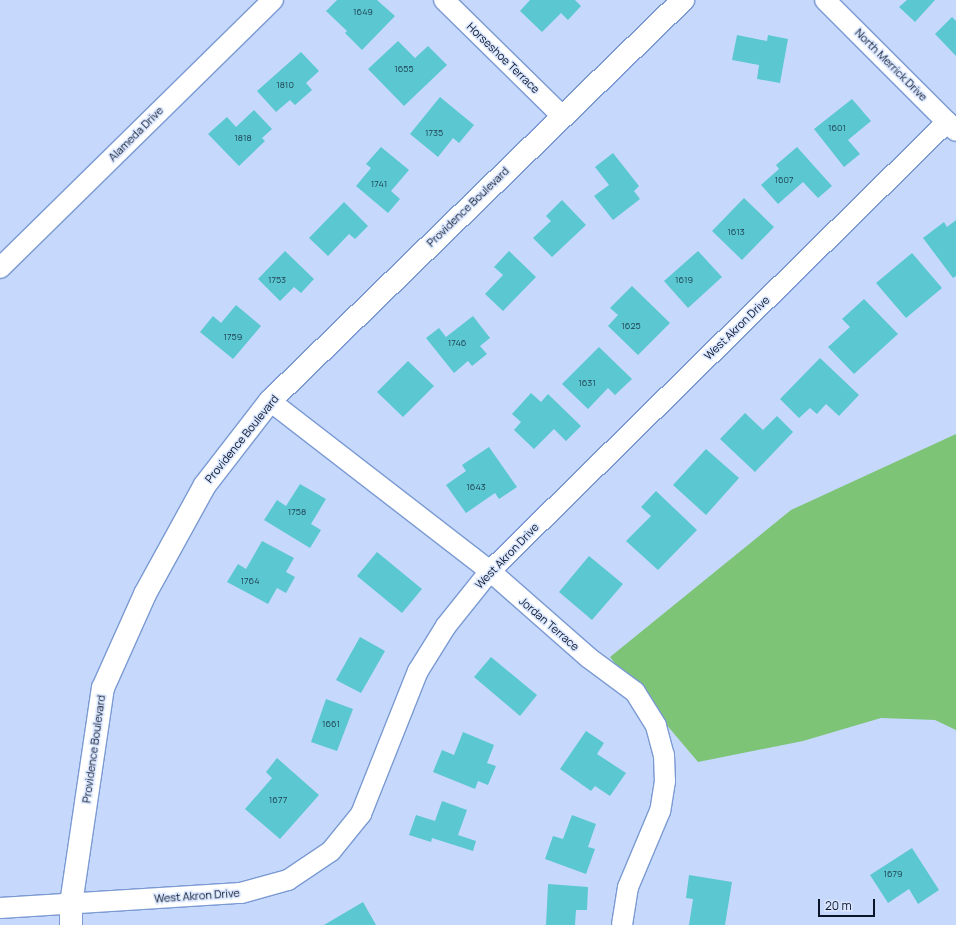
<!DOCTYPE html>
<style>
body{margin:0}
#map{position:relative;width:956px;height:925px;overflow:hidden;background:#c6d9fd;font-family:Manrope,sans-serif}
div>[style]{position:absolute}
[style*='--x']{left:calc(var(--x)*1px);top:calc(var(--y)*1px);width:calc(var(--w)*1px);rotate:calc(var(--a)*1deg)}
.green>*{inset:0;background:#7dc477}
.building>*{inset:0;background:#5bc7d0}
.roads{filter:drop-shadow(1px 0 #7b9ad2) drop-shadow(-1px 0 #7b9ad2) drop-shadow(0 1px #7b9ad2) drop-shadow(0 -1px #7b9ad2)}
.street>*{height:20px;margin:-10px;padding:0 10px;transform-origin:10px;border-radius:10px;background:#fff}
.secondary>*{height:22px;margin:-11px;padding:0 11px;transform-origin:11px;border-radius:11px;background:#fff}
span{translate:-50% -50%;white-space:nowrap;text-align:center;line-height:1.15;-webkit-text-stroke:3px #d9e6fe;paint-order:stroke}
.number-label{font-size:9px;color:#1e4254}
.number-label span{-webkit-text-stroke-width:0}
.street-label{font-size:11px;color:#0a152a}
.scale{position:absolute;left:818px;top:899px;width:57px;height:18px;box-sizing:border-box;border:2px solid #0a152a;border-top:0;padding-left:5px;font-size:12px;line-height:14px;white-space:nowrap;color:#0a152a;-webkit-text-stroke:3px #d9e6fe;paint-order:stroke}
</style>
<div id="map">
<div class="green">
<div style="clip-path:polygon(956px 434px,956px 730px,935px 720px,881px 718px,803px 741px,698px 762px,665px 723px,643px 686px,617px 666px,610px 657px,791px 510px)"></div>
</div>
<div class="building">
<div style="clip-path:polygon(337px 0,377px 0,395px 16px,362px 50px,345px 33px,347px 31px,326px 11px)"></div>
<div style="clip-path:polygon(530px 0,575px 0,581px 6px,568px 20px,561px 13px,542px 32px,520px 11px)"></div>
<div style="clip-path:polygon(907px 0,935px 0,915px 22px,899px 7px)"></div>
<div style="clip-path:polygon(952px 17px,956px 21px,956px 56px,935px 34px)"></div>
<div style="clip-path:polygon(737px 35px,767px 41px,768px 35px,788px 39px,780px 83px,757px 79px,759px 65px,732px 60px)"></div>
<div style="clip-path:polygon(398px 41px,415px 58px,428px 46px,447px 65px,404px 106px,368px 69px)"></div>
<div style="clip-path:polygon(301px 52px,319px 71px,306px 83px,312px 90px,295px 105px,290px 100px,276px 112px,257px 91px)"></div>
<div style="clip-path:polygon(440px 97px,474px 125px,459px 143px,453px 138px,438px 157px,410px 134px)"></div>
<div style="clip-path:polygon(852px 99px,871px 121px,848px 140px,860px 154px,844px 167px,814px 129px)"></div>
<div style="clip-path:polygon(254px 110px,272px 129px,262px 138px,265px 141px,239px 166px,208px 134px,227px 117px,236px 127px)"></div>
<div style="clip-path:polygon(381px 147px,409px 170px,391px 191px,400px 199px,388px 213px,356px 186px,371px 168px,366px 164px)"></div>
<div style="clip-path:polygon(797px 147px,832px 186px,818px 198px,803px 182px,778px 204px,761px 185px,779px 169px,776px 165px)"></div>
<div style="clip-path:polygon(613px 153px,639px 186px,634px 191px,640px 199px,613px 220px,594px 196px,609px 185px,595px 167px)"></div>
<div style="clip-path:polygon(744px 198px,774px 227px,742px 260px,712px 231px)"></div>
<div style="clip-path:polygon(562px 200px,586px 225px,552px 257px,533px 238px,551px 221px,546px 216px)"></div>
<div style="clip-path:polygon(344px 202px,368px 226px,355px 239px,349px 234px,328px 256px,309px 238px)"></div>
<div style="clip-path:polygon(956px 220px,956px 276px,953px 278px,923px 238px,944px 222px,947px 227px)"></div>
<div style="clip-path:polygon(285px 251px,314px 279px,301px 293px,294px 287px,280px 301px,258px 279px)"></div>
<div style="clip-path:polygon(509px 251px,536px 277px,503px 311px,485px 294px,503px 275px,494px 267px)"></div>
<div style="clip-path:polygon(698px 251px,722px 277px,688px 308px,664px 281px)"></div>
<div style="clip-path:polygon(912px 253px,942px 288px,906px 318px,876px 283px)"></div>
<div style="clip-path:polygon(632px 286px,670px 323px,638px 355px,608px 326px,618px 315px,610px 308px)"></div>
<div style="clip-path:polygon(864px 299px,898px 334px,854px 374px,828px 347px,850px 327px,842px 319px)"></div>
<div style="clip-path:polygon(236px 305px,261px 326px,233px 359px,200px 332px,213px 316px,221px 323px)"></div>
<div style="clip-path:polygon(473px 316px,490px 338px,480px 346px,487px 354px,472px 366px,468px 361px,454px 373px,426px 338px,439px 328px,446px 337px)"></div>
<div style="clip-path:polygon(599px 347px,632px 379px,615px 395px,608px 388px,588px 409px,562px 384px)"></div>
<div style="clip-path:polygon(820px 358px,859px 395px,839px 416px,826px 404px,817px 414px,810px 408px,799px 418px,780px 399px)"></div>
<div style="clip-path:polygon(408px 361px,434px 386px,403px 417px,377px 392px)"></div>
<div style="clip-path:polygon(531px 393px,541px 402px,548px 394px,581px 426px,566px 441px,554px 429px,534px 449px,514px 430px,521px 422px,512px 414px)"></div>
<div style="clip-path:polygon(745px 413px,763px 430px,777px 416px,793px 432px,755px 472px,720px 439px)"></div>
<div style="clip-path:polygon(489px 447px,517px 487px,499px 499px,495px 493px,466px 513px,446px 485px,466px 471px,462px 465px)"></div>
<div style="clip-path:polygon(706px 449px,739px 478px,706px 515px,673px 485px)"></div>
<div style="clip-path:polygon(300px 484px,326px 499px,311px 524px,321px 530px,310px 548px,264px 520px,277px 500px,286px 506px)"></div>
<div style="clip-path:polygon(656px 491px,697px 530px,658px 570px,626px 541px,651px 516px,641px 507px)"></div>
<div style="clip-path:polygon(262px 541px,294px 558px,286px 572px,295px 577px,286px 593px,277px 588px,268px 604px,227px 582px,238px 564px,246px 569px)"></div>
<div style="clip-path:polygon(377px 552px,422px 589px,402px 613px,357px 576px)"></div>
<div style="clip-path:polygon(589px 556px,623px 584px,592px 620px,559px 592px)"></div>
<div style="clip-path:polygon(360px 637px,385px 651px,361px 693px,336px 680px)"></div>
<div style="clip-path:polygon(491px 657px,537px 695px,520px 716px,474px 677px)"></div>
<div style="clip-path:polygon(326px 699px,353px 709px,337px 751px,311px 742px)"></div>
<div style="clip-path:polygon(586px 731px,604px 743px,597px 754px,626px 773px,610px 796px,595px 786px,591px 791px,560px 769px)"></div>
<div style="clip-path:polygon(463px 732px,494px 745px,487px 763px,496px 766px,488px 785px,478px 781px,475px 789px,433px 772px,442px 750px,454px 755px)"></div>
<div style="clip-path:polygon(277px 758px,319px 795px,280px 839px,245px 809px,272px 778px,266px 772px)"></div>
<div style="clip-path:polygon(442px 801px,467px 810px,458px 835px,476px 841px,473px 851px,432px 838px,431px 842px,409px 835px,416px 815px,435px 821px)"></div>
<div style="clip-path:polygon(572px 815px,596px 824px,588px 847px,595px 849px,586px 874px,545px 859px,553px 836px,563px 839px)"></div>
<div style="clip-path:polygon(912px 848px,939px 890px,918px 904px,909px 889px,888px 903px,870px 875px)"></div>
<div style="clip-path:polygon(689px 875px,732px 882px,725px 925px,689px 925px,693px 899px,686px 898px)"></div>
<div style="clip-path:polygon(548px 884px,588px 887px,587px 910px,576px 910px,575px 925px,546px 925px)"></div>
<div style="clip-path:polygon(363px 902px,376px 925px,324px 925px)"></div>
</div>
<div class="roads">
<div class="street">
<div style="--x:444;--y:0;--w:165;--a:44.5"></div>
<div style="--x:825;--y:0;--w:185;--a:45"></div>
<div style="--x:0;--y:268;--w:383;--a:-44.5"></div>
<div style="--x:270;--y:401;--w:278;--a:37.7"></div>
<div style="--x:490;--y:571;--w:132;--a:41.3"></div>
<div style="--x:589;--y:658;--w:57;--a:36.5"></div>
<div style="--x:635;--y:692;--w:40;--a:58"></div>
<div style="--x:656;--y:726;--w:30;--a:75"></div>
<div style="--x:664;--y:755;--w:26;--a:88"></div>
<div style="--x:665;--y:781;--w:30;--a:99"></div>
<div style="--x:660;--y:811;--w:82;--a:112.8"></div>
<div style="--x:628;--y:887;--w:38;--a:99"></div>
<div style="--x:0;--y:908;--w:241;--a:-3.6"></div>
<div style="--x:241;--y:893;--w:49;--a:-15.5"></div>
<div style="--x:288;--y:880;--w:52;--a:-34"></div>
<div style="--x:331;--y:851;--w:48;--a:-51"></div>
<div style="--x:361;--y:814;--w:154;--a:-68.3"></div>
<div style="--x:418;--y:671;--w:53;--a:-58.1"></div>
<div style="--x:446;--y:626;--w:70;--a:-51.3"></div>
<div style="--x:490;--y:571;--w:641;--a:-44.49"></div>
</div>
<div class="secondary">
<div style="--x:71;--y:925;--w:21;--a:-90"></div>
<div style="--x:71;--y:904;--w:218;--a:-81.6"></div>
<div style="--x:103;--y:688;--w:103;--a:-65.9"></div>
<div style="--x:145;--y:594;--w:124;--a:-61.2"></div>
<div style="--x:205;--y:485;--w:106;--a:-52.3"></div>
<div style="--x:270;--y:401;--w:576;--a:-44.16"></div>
</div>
</div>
<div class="number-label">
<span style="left:363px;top:12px">1649</span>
<span style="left:404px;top:69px">1655</span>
<span style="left:285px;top:85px">1810</span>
<span style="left:837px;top:128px">1601</span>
<span style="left:434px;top:133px">1735</span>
<span style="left:243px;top:138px">1818</span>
<span style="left:784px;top:180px">1607</span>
<span style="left:379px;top:184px">1741</span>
<span style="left:736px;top:232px">1613</span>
<span style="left:277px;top:280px">1753</span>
<span style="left:684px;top:280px">1619</span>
<span style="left:631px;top:326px">1625</span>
<span style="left:233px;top:337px">1759</span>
<span style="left:457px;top:343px">1746</span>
<span style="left:587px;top:383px">1631</span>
<span style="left:476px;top:487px">1643</span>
<span style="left:297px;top:512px">1758</span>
<span style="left:250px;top:581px">1764</span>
<span style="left:331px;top:724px">1661</span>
<span style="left:278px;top:800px">1677</span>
<span style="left:893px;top:874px">1679</span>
</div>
<div class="street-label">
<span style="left:503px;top:58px;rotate:44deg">Horseshoe Terrace</span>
<span style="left:891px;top:65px;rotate:45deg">North Merrick Drive</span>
<span style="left:136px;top:134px;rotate:-45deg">Alameda Drive</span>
<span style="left:468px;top:207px;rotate:-44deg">Providence Boulevard</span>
<span style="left:737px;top:328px;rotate:-44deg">West Akron Drive</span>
<span style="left:242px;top:439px;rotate:-51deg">Providence Boulevard</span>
<span style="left:507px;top:556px;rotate:-46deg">West Akron Drive</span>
<span style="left:549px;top:624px;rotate:41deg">Jordan Terrace</span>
<span style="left:94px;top:749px;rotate:-82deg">Providence Boulevard</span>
<span style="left:197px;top:896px;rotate:-4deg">West Akron Drive</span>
</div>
<div class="scale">20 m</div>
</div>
